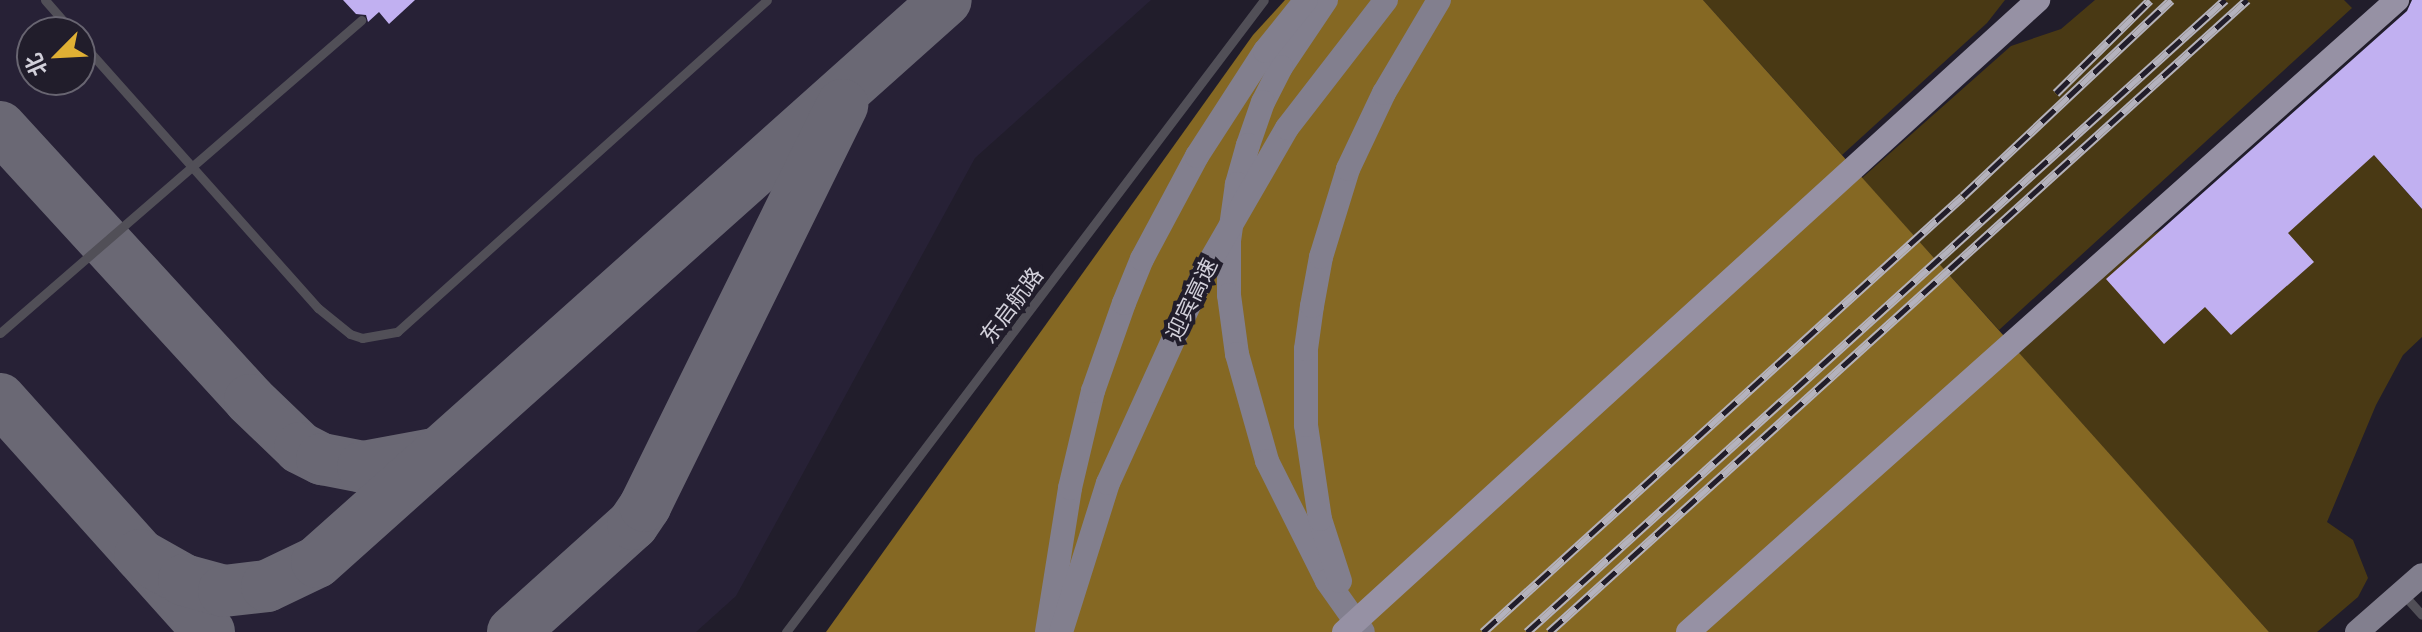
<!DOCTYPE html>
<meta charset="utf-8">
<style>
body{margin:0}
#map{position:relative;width:2422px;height:632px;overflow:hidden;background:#211d2b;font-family:"IBM Plex Serif","Noto Sans SC",serif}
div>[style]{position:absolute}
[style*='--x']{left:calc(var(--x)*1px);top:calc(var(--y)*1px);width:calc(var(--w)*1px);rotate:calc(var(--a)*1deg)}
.built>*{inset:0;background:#272136}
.green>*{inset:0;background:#493914}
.water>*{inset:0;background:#856823}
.taxiway>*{height:52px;margin:-26px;padding:0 26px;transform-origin:26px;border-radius:26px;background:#6a6874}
.building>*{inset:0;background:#c1b0f1}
.lane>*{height:9px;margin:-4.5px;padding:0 4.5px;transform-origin:4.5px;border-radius:4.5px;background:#514f57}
.primary>*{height:24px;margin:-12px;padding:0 12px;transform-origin:12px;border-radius:12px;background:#827f8e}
.highway>*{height:24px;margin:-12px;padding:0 12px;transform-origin:12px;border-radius:12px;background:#9691a4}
.rail>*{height:9px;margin-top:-4.5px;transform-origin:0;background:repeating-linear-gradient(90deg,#211d2b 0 18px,#b4b2bd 0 36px);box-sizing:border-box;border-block:2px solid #b4b2bd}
span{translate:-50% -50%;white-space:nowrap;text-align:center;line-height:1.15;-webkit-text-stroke:8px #211d2b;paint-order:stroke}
.street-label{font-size:22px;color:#d2d0da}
.north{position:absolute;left:16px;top:16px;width:80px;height:80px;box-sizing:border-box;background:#211d2b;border:2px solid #686571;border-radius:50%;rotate:246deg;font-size:22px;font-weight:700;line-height:32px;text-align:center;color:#d2d0da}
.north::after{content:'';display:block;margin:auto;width:28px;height:36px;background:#e0b034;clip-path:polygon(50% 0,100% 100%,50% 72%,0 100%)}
</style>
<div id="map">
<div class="built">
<div style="clip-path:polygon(evenodd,0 0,1151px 0,975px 158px,736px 596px,696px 632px,0 632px,0 0,32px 32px,80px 32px,80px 80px,32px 80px,32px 32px)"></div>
</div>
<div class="green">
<div style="clip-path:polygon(1703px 0,2005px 0,1987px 23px,1842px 155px)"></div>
<div style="clip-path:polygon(2095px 0,2344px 0,2352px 8px,1999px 330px,1862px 178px,2011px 46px,2061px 29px)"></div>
<div style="clip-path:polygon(2422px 135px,2385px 168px,2422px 209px,2422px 337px,2403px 355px,2376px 405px,2327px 522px,2353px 540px,2368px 578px,2358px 597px,2317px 632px,2269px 632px,2019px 353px,2144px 239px,2330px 137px)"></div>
</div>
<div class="water">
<div style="clip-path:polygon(1285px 0,1703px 0,2269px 632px,826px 632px,1253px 35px)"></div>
</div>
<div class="taxiway">
<div style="--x:0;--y:127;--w:370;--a:47.5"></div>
<div style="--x:250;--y:400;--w:69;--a:43.8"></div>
<div style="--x:300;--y:448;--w:25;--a:27"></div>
<div style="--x:322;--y:459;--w:42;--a:11"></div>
<div style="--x:363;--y:467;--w:77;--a:-10.4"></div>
<div style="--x:0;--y:399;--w:313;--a:48.1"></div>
<div style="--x:140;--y:555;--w:51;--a:29.6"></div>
<div style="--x:184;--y:580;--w:41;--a:15.4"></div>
<div style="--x:224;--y:591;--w:43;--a:-6.6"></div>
<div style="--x:267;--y:586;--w:55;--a:-25.6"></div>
<div style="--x:317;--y:562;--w:843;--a:-41.78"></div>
<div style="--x:513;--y:632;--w:161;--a:-42"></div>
<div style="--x:633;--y:524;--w:22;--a:-56"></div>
<div style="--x:645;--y:506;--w:447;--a:-63.8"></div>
</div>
<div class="building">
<div style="clip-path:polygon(343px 0,415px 0,389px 24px,379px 12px,368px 22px,366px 15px,356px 14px)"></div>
<div style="clip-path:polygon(2412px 0,2422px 0,2422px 209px,2374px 155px,2288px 233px,2314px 262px,2231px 335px,2205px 307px,2164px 344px,2106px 279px,2407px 11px)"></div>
</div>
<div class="lane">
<div style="--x:45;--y:0;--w:43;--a:48.8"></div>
<div style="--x:80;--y:41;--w:358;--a:48.3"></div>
<div style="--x:318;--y:308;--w:41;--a:39.1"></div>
<div style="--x:350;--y:334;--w:13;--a:18"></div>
<div style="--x:362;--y:338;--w:36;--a:-10"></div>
<div style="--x:397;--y:332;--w:497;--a:-41.9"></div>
<div style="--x:0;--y:333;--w:478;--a:-40.9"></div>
<div style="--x:2403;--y:594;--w:28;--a:48"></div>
<div style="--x:786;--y:632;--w:792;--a:-52.9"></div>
</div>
<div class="primary">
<div style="--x:1326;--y:0;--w:81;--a:123.9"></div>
<div style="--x:1281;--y:67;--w:39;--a:117"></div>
<div style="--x:1263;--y:102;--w:46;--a:109.2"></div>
<div style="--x:1248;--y:145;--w:41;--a:105.8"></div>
<div style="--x:1237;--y:184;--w:58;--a:98"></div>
<div style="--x:1229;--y:241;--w:54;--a:90"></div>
<div style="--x:1229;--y:295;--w:60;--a:82.3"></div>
<div style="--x:1237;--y:354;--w:111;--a:74.3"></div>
<div style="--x:1267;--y:461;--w:134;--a:63.4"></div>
<div style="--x:1327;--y:581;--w:62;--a:54.8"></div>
<div style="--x:1340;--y:581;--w:65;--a:-107.9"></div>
<div style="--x:1320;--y:519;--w:95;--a:-98.5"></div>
<div style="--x:1306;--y:425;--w:76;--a:-90"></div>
<div style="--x:1306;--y:349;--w:43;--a:-82.1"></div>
<div style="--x:1312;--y:306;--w:50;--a:-79.6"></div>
<div style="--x:1321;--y:257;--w:92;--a:-72.9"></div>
<div style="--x:1348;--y:169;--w:84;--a:-64.7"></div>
<div style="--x:1384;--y:93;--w:108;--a:-59.4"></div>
<div style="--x:1047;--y:632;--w:146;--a:-80.9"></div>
<div style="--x:1070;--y:488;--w:100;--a:-76.7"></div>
<div style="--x:1093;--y:391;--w:93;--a:-70.6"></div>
<div style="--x:1124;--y:303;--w:48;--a:-67.8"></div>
<div style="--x:1142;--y:259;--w:117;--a:-61.9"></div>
<div style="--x:1197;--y:156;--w:125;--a:-57.1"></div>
<div style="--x:1265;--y:51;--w:65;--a:-51.2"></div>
<div style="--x:1061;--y:632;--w:156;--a:-72.5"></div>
<div style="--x:1108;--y:483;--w:234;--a:-65.5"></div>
<div style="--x:1205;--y:270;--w:164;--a:-60"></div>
<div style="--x:1287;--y:128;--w:162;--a:-52.3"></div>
<div style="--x:2357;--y:632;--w:86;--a:-41.2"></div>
</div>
<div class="highway">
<div style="--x:1344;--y:632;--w:939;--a:-42.32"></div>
<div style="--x:1688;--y:632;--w:950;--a:-41.71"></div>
</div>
<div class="rail">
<div style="--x:2056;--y:93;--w:132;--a:-44.7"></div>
<div style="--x:1483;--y:632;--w:648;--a:-42.25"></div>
<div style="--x:1963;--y:196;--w:286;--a:-43.3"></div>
<div style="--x:1527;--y:632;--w:942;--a:-42.16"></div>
<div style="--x:1549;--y:632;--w:942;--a:-42.16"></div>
</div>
<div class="street-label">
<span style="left:1191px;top:299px;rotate:-64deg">迎宾高速</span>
<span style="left:1011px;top:305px;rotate:-53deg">东启航路</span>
</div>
<div class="north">北</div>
</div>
